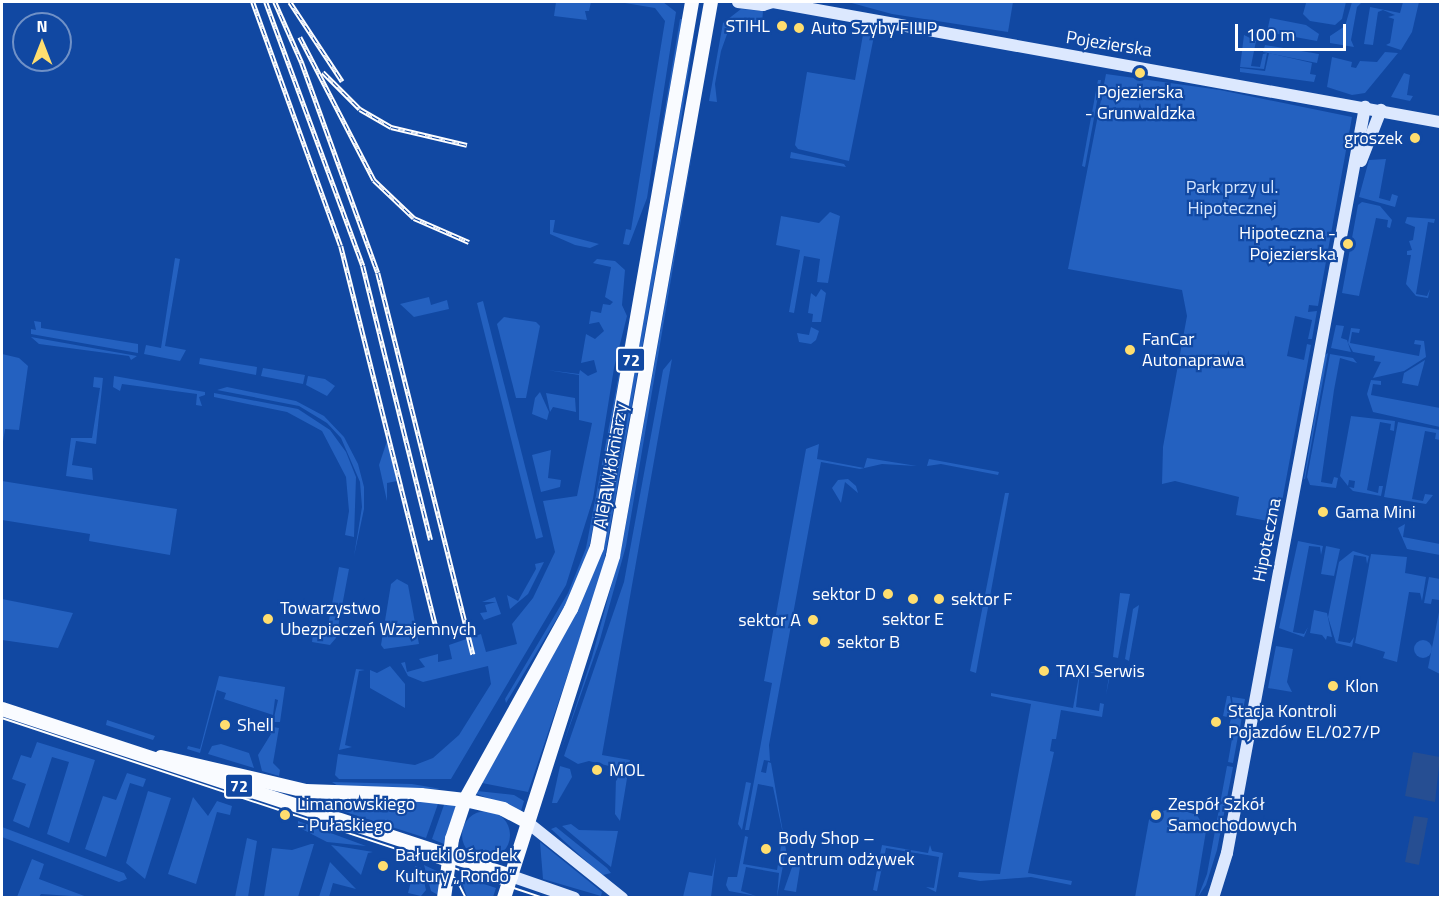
<!DOCTYPE html>
<meta charset="utf-8">
<style>
body{margin:0}
#map{position:relative;width:1442px;height:899px;overflow:hidden;background:#1148a2;font-family:"Titillium Web",sans-serif}
div>[style]{position:absolute}
[style*='--x']{left:calc(var(--x)*1px);top:calc(var(--y)*1px);width:calc(var(--w)*1px);rotate:calc(var(--a)*1deg)}
.green>*{inset:0;background:#2461c0}
.round{border-radius:50%}
.water>*{inset:0;background:#264e92}
.secondary>*{height:12px;margin:-6px;padding:0 6px;transform-origin:6px;border-radius:6px;background:#dce8fe}
.primary>*{height:14px;margin:-7px;padding:0 7px;transform-origin:7px;border-radius:7px;background:#f9fbff}
.tram>*{height:1.5px;margin:-0.75px;padding:0 0.75px;transform-origin:0.75px;border-radius:0.75px;background:#fff}
.rail>*{height:4.5px;margin-top:-2.25px;transform-origin:0;background:repeating-linear-gradient(90deg,#1148a2 0 7px,#fff 0 14px);box-sizing:border-box;border-block:2px solid #fff}
.dots>*{width:16px;height:16px;translate:-50% -50%;box-sizing:border-box;border:3px solid #1148a2;border-radius:50%}
span{translate:-50% -50%;white-space:nowrap;text-align:center;line-height:1.15;-webkit-text-stroke:4.5px #1148a2;paint-order:stroke}
.shield-label span{padding:2px 4px;background:#1148a2;border:2px solid;border-radius:4px;-webkit-text-stroke-width:0}
.shield-label{font-size:16px;color:#fff;font-weight:700}
.poi-label{font-size:18px;color:#fff}
.right{translate:-100% -50%;text-align:right}
.left{translate:0 -50%;text-align:left}
.street-label{font-size:18px;color:#fff}
.park-label{font-size:18px;color:#d4e5fe}
.frame{position:absolute;inset:0;border:3px solid #fff;pointer-events:none}
.north{position:absolute;left:12px;top:12px;width:60px;height:60px;box-sizing:border-box;background:#1148a2;border:2px solid #7091c7;border-radius:50%;rotate:0deg;font-size:16px;font-weight:700;line-height:24px;text-align:center;color:#fff}
.north::after{content:'';display:block;margin:auto;width:21px;height:27px;background:#ffde6f;clip-path:polygon(50% 0,100% 100%,50% 72%,0 100%)}
.scale{position:absolute;left:1235px;top:24px;width:111px;height:27px;box-sizing:border-box;border:3px solid #fff;border-top:0;padding-left:8px;font-size:18px;line-height:21px;white-space:nowrap;color:#fff;-webkit-text-stroke:4px #1148a2;paint-order:stroke}
</style>
<div id="map">
<div class="green">
<div style="clip-path:polygon(556px 2px,591px 2px,589px 11px,585px 11px,587px 20px,554px 16px)"></div>
<div style="clip-path:polygon(619px 2px,663px 2px,676px 12px,647px 198px,629px 245px,623px 244px,626px 229px,631px 230px,665px 21px,655px 8px)"></div>
<div style="clip-path:polygon(848px 2px,1013px 2px,1008px 32px,892px 14px)"></div>
<div style="clip-path:polygon(1346px 2px,1342px 19px,1335px 25px,1310px 21px,1303px 14px,1306px 3px)"></div>
<div style="clip-path:polygon(1352px 2px,1361px 3px,1357px 7px,1351px 40px,1354px 47px,1330px 43px,1330px 36px,1345px 26px)"></div>
<div style="clip-path:polygon(1403px 2px,1419px 2px,1412px 32px,1401px 50px,1386px 45px,1390px 43px,1394px 19px,1388px 17px,1395px 15px,1383px 10px,1378px 12px,1373px 45px,1364px 44px,1370px 7px,1400px 13px)"></div>
<div style="clip-path:polygon(741px 9px,763px 11px,762px 23px,731px 23px,721px 51px,715px 84px,717px 102px,709px 101px,723px 23px)"></div>
<div style="clip-path:polygon(1270px 18px,1306px 25px,1319px 34px,1317px 41px,1267px 32px)"></div>
<div style="clip-path:polygon(680px 19px,682px 19px,650px 199px)"></div>
<div style="clip-path:polygon(696px 21px,674px 168px,602px 573px,528px 792px,482px 783px,580px 606px,604px 546px)"></div>
<div style="clip-path:polygon(864px 29px,873px 31px,874px 36px,849px 161px,798px 149px,795px 145px,807px 72px,855px 80px)"></div>
<div style="clip-path:polygon(1244px 35px,1256px 41px,1251px 66px,1260px 67px,1263px 54px,1267px 53px,1264px 69px,1240px 67px)"></div>
<div style="clip-path:polygon(1265px 45px,1319px 54px,1317px 63px,1263px 52px)"></div>
<div style="clip-path:polygon(1385px 52px,1398px 53px,1365px 93px,1352px 95px,1327px 87px,1332px 57px,1352px 62px,1351px 67px,1356px 68px,1360px 61px,1377px 62px)"></div>
<div style="clip-path:polygon(1269px 53px,1312px 63px,1310px 74px,1316px 75px,1314px 82px,1240px 72px,1240px 68px,1265px 71px)"></div>
<div style="clip-path:polygon(1404px 73px,1410px 75px,1407px 95px,1413px 96px,1410px 101px,1391px 97px)"></div>
<div style="clip-path:polygon(1106px 74px,1220px 90px,1352px 117px,1318px 306px,1309px 305px,1308px 312px,1317px 311px,1312px 339px,1308px 339px,1312px 320px,1295px 316px,1287px 356px,1304px 360px,1307px 344px,1311px 345px,1278px 523px,1236px 515px,1239px 497px,1175px 481px,1162px 484px,1163px 447px,1187px 316px,1182px 290px,1068px 269px)"></div>
<div style="clip-path:polygon(1098px 80px,1101px 80px,1085px 167px,1082px 166px)"></div>
<div style="clip-path:polygon(697px 125px,626px 546px,599px 643px,561px 751px,592px 657px,622px 546px)"></div>
<div style="clip-path:polygon(791px 152px,844px 164px,846px 167px,790px 158px)"></div>
<div style="clip-path:polygon(1386px 159px,1379px 198px,1390px 201px,1392px 194px,1398px 196px,1395px 207px,1359px 197px,1369px 160px)"></div>
<div style="clip-path:polygon(1362px 202px,1380px 206px,1392px 220px,1390px 228px,1387px 227px,1388px 220px,1376px 218px,1359px 296px,1342px 293px,1358px 205px)"></div>
<div style="clip-path:polygon(830px 212px,840px 216px,828px 283px,817px 282px,820px 259px,804px 256px,794px 313px,789px 312px,800px 250px,776px 245px,781px 216px,819px 223px)"></div>
<div style="clip-path:polygon(1407px 217px,1435px 219px,1434px 223px,1428px 222px,1416px 294px,1427px 296px,1430px 289px,1428px 298px,1416px 296px,1406px 284px,1411px 255px,1407px 255px,1407px 251px,1412px 250px,1409px 241px,1413px 240px,1415px 227px,1405px 223px)"></div>
<div style="clip-path:polygon(550px 220px,555px 220px,553px 232px,599px 244px,590px 248px,575px 245px,550px 234px)"></div>
<div style="clip-path:polygon(175px 258px,180px 259px,165px 346px,186px 350px,180px 361px,144px 354px,146px 345px,161px 348px)"></div>
<div style="clip-path:polygon(597px 259px,615px 261px,625px 270px,622px 305px,627px 316px,614px 368px,593px 499px,566px 585px,451px 779px,339px 779px,335px 775px,338px 754px,415px 765px,433px 758px,459px 735px,491px 684px,488px 666px,423px 682px,408px 676px,401px 663px,405px 662px,407px 672px,425px 667px,419px 659px,438px 654px,438px 662px,452px 659px,449px 645px,481px 634px,486px 652px,517px 644px,512px 624px,533px 598px,555px 552px,543px 501px,577px 496px,592px 423px,579px 420px,579px 375px,547px 370px,579px 374px,580px 370px,588px 376px,597px 372px,594px 360px,581px 363px,586px 334px,595px 339px,604px 331px,599px 322px,589px 324px,591px 311px,601px 313px,603px 304px,610px 305px,613px 302px,605px 297px,611px 267px,593px 263px)"></div>
<div style="clip-path:polygon(821px 289px,826px 293px,821px 322px,812px 322px,813px 314px,808px 313px,811px 293px,816px 297px)"></div>
<div style="clip-path:polygon(429px 297px,431px 305px,447px 300px,449px 309px,414px 317px,400px 304px)"></div>
<div style="clip-path:polygon(483px 301px,543px 537px,536px 539px,477px 303px)"></div>
<div style="clip-path:polygon(504px 317px,536px 322px,540px 326px,526px 398px,516px 398px,497px 324px)"></div>
<div style="clip-path:polygon(34px 321px,41px 322px,41px 328px,138px 344px,138px 353px,31px 334px,31px 329px,36px 330px)"></div>
<div style="clip-path:polygon(629px 321px,589px 549px,571px 595px,506px 703px,505px 699px,568px 593px,586px 548px)"></div>
<div style="clip-path:polygon(1336px 325px,1344px 326px,1341px 338px,1347px 340px,1351px 352px,1331px 348px)"></div>
<div style="clip-path:polygon(811px 327px,819px 331px,816px 340px,811px 344px,799px 342px,797px 333px,809px 335px)"></div>
<div style="clip-path:polygon(1351px 328px,1360px 329px,1359px 333px,1352px 332px,1350px 343px,1419px 356px,1421px 345px,1414px 344px,1415px 340px,1424px 341px,1426px 357px,1404px 371px,1373px 378px,1381px 362px,1374px 361px,1375px 356px,1353px 352px,1348px 343px)"></div>
<div style="clip-path:polygon(31px 337px,137px 356px,131px 360px,129px 356px,39px 344px)"></div>
<div style="clip-path:polygon(1328px 353px,1305px 479px,1304px 479px,1325px 355px)"></div>
<div style="clip-path:polygon(2px 354px,19px 358px,28px 366px,19px 430px,5px 429px,2px 448px)"></div>
<div style="clip-path:polygon(1330px 354px,1353px 358px,1357px 363px,1340px 358px,1334px 390px,1321px 482px,1332px 484px,1334px 477px,1338px 478px,1336px 488px,1310px 485px,1307px 477px)"></div>
<div style="clip-path:polygon(200px 358px,257px 367px,256px 375px,199px 364px)"></div>
<div style="clip-path:polygon(672px 359px,602px 755px,630px 760px,620px 821px,615px 814px,616px 778px,609px 766px,589px 761px,578px 764px,564px 756px,624px 582px,663px 370px)"></div>
<div style="clip-path:polygon(1425px 360px,1418px 386px,1402px 383px,1404px 373px)"></div>
<div style="clip-path:polygon(263px 368px,305px 375px,303px 384px,261px 376px)"></div>
<div style="clip-path:polygon(114px 376px,205px 392px,205px 395px,199px 397px,202px 406px,196px 405px,197px 394px,122px 384px,120px 391px,113px 387px)"></div>
<div style="clip-path:polygon(308px 376px,325px 379px,335px 386px,327px 396px,306px 385px)"></div>
<div style="clip-path:polygon(94px 377px,103px 378px,96px 444px,76px 441px,72px 465px,92px 468px,93px 480px,66px 476px,71px 438px,92px 438px,100px 388px,93px 387px)"></div>
<div style="clip-path:polygon(1371px 380px,1381px 381px,1381px 385px,1373px 384px,1371px 395px,1440px 408px,1440px 427px,1373px 412px,1367px 394px)"></div>
<div style="clip-path:polygon(227px 387px,296px 401px,324px 416px,344px 437px,358px 464px,364px 487px,364px 509px,354px 556px,362px 507px,360px 482px,341px 438px,327px 423px,299px 406px,217px 390px)"></div>
<div style="clip-path:polygon(540px 392px,549px 412px,547px 420px,532px 414px,535px 398px)"></div>
<div style="clip-path:polygon(214px 393px,298px 409px,330px 430px,346px 452px,356px 477px,354px 537px,345px 535px,349px 511px,346px 477px,322px 431px,287px 412px,214px 397px)"></div>
<div style="clip-path:polygon(546px 393px,575px 398px,576px 412px,553px 407px,550px 412px)"></div>
<div style="clip-path:polygon(1351px 416px,1395px 421px,1394px 431px,1390px 430px,1391px 424px,1380px 422px,1367px 490px,1378px 493px,1379px 486px,1383px 486px,1381px 496px,1353px 491px,1349px 487px,1354px 488px,1355px 481px,1349px 480px,1348px 486px,1340px 476px)"></div>
<div style="clip-path:polygon(1398px 422px,1440px 430px,1440px 440px,1435px 439px,1436px 433px,1425px 431px,1412px 499px,1423px 501px,1425px 494px,1433px 495px,1426px 504px,1384px 497px)"></div>
<div style="clip-path:polygon(387px 441px,397px 481px,387px 483px,387px 501px,379px 465px)"></div>
<div style="clip-path:polygon(819px 444px,817px 459px,864px 468px,867px 458px,917px 466px,882px 464px,860px 469px,821px 462px,769px 745px,770px 761px,764px 760px,761px 772px,766px 773px,768px 762px,771px 763px,786px 850px,777px 897px,779px 873px,746px 867px,741px 891px,756px 896px,729px 891px,726px 885px,728px 877px,737px 877px,745px 836px,748px 837px,743px 864px,777px 870px,783px 834px,773px 787px,758px 784px,749px 830px,745px 830px,772px 683px,764px 681px,806px 449px)"></div>
<div style="clip-path:polygon(551px 450px,548px 478px,561px 480px,560px 487px,541px 492px,532px 455px)"></div>
<div style="clip-path:polygon(929px 459px,999px 472px,998px 475px,941px 464px,927px 466px)"></div>
<div style="clip-path:polygon(848px 479px,856px 486px,858px 493px,845px 482px,841px 503px,832px 488px,838px 480px)"></div>
<div style="clip-path:polygon(2px 481px,177px 509px,170px 555px,89px 541px,90px 534px,2px 520px)"></div>
<div style="clip-path:polygon(1005px 493px,1009px 493px,976px 673px,970px 671px)"></div>
<div style="clip-path:polygon(1405px 524px,1403px 537px,1440px 544px,1440px 555px,1407px 549px,1398px 528px)"></div>
<div style="clip-path:polygon(1298px 541px,1323px 546px,1321px 555px,1320px 547px,1309px 546px,1293px 632px,1304px 634px,1308px 627px,1304px 637px,1279px 628px)"></div>
<div style="clip-path:polygon(1326px 546px,1340px 549px,1334px 576px,1321px 574px)"></div>
<div style="clip-path:polygon(1353px 551px,1369px 556px,1367px 564px,1366px 557px,1354px 555px,1338px 641px,1350px 643px,1354px 637px,1352px 647px,1336px 643px,1328px 617px,1339px 562px)"></div>
<div style="clip-path:polygon(1371px 554px,1407px 557px,1405px 573px,1426px 577px,1422px 601px,1420px 593px,1409px 592px,1397px 662px,1383px 658px,1385px 652px,1355px 643px)"></div>
<div style="clip-path:polygon(544px 562px,528px 594px,510px 609px,507px 595px,518px 601px,536px 569px,535px 564px)"></div>
<div style="clip-path:polygon(339px 567px,349px 569px,336px 638px,330px 645px,312px 642px,313px 634px,326px 636px)"></div>
<div style="clip-path:polygon(1429px 577px,1440px 579px,1439px 600px,1432px 599px,1431px 604px,1424px 603px)"></div>
<div style="clip-path:polygon(397px 579px,408px 585px,419px 644px,384px 649px,381px 645px,391px 584px)"></div>
<div style="clip-path:polygon(1120px 593px,1130px 594px,1118px 658px,1113px 657px)"></div>
<div style="clip-path:polygon(495px 597px,501px 614px,484px 620px,480px 613px,487px 612px,485px 605px,496px 602px,482px 602px)"></div>
<div style="clip-path:polygon(2px 599px,73px 613px,58px 648px,2px 640px)"></div>
<div style="clip-path:polygon(1139px 605px,1137px 617px,1129px 661px,1125px 659px,1133px 609px)"></div>
<div style="clip-path:polygon(1440px 607px,1440px 674px,1428px 668px)"></div>
<div style="clip-path:polygon(1314px 610px,1327px 613px,1332px 637px,1327px 636px,1326px 640px,1322px 635px,1310px 633px)"></div>
<div class="round" style="left:1414px;top:640px;width:18px;height:18px"></div>
<div style="clip-path:polygon(1276px 646px,1293px 649px,1287px 682px,1292px 692px,1268px 688px)"></div>
<div style="clip-path:polygon(390px 666px,405px 684px,405px 708px,370px 688px,370px 670px,377px 673px)"></div>
<div style="clip-path:polygon(356px 669px,365px 670px,359px 671px,345px 745px,352px 747px,339px 750px)"></div>
<div style="clip-path:polygon(1080px 670px,1110px 675px,1106px 695px,1109px 676px,1080px 671px,1076px 707px,1099px 711px,1100px 703px,1104px 704px,1102px 717px,1061px 710px,1056px 739px,1052px 739px,1050px 751px,1054px 752px,1028px 873px,1072px 881px,1071px 885px,1031px 877px,980px 881px,958px 877px,959px 872px,1000px 874px,1031px 704px,991px 696px,991px 693px,1073px 708px)"></div>
<div style="clip-path:polygon(219px 676px,285px 687px,280px 722px,273px 722px,278px 700px,275px 699px,273px 715px,224px 699px,226px 693px,217px 690px,200px 753px,187px 749px,188px 746px,200px 749px)"></div>
<div style="clip-path:polygon(1227px 696px,1230px 696px,1238px 736px,1233px 763px,1228px 762px,1233px 733px,1228px 731px,1231px 718px,1223px 716px)"></div>
<div style="clip-path:polygon(1232px 697px,1245px 699px,1239px 734px,1234px 720px)"></div>
<div style="clip-path:polygon(107px 720px,155px 736px,153px 740px,106px 725px)"></div>
<div style="clip-path:polygon(267px 726px,279px 728px,273px 763px,280px 770px,279px 776px,262px 771px,258px 755px,271px 734px,264px 729px)"></div>
<div style="clip-path:polygon(37px 742px,95px 760px,69px 843px,47px 834px,69px 762px,52px 757px,29px 828px,13px 821px,26px 784px,12px 779px,21px 755px,31px 758px)"></div>
<div style="clip-path:polygon(221px 744px,249px 753px,254px 768px,208px 754px,212px 746px)"></div>
<div style="clip-path:polygon(560px 766px,570px 769px,572px 777px,557px 803px,552px 803px)"></div>
<div style="clip-path:polygon(1227px 766px,1233px 767px,1217px 850px,1206px 885px,1198px 897px,1207px 874px)"></div>
<div style="clip-path:polygon(127px 773px,146px 779px,143px 787px,130px 783px,106px 857px,85px 849px,103px 796px,116px 800px)"></div>
<div style="clip-path:polygon(332px 782px,412px 784px,441px 789px,338px 786px)"></div>
<div style="clip-path:polygon(746px 782px,751px 783px,742px 830px,738px 824px)"></div>
<div style="clip-path:polygon(148px 791px,171px 798px,145px 879px,126px 863px)"></div>
<div style="clip-path:polygon(477px 791px,514px 795px,524px 801px,521px 811px,477px 794px)"></div>
<div style="clip-path:polygon(193px 797px,208px 816px,217px 801px,232px 806px,230px 815px,217px 812px,196px 884px,168px 874px)"></div>
<div style="clip-path:polygon(323px 797px,439px 801px,426px 838px,333px 808px)"></div>
<div style="clip-path:polygon(445px 802px,456px 805px,444px 844px,432px 839px)"></div>
<div style="clip-path:polygon(1175px 808px,1197px 815px,1206px 831px,1195px 897px,1135px 897px,1150px 814px)"></div>
<div class="round" style="left:462px;top:811px;width:48px;height:48px"></div>
<div style="clip-path:polygon(298px 821px,366px 846px,327px 842px,298px 827px)"></div>
<div style="clip-path:polygon(571px 824px,579px 830px,618px 831px,611px 867px,562px 826px)"></div>
<div style="clip-path:polygon(2px 827px,124px 873px,127px 879px,119px 882px,2px 837px)"></div>
<div style="clip-path:polygon(556px 827px,607px 868px,611px 873px,603px 875px,597px 871px,551px 829px)"></div>
<div style="clip-path:polygon(247px 838px,257px 841px,248px 897px,235px 897px)"></div>
<div style="clip-path:polygon(540px 842px,602px 892px,601px 896px,543px 879px)"></div>
<div style="clip-path:polygon(311px 844px,314px 844px,298px 897px,264px 897px,272px 848px,292px 850px)"></div>
<div style="clip-path:polygon(331px 845px,373px 852px,368px 853px,361px 875px)"></div>
<div style="clip-path:polygon(882px 845px,928px 853px,930px 845px,932px 851px,943px 853px,936px 892px,926px 887px,934px 888px,939px 857px,886px 848px,877px 891px,873px 890px)"></div>
<div style="clip-path:polygon(797px 853px,800px 867px,796px 892px,784px 890px)"></div>
<div style="clip-path:polygon(716px 857px,711px 897px,683px 897px,689px 872px,712px 876px)"></div>
<div style="clip-path:polygon(32px 859px,44px 864px,39px 879px,87px 897px,41px 894px,39px 897px,17px 897px)"></div>
<div style="clip-path:polygon(330px 862px,356px 889px,333px 883px,329px 897px,319px 897px)"></div>
<div style="clip-path:polygon(424px 865px,439px 872px,438px 895px,431px 891px)"></div>
<div style="clip-path:polygon(415px 866px,421px 868px,426px 890px,421px 896px,408px 893px)"></div>
<div style="clip-path:polygon(460px 876px,496px 888px,493px 897px,467px 897px)"></div>
</div>
<div class="water">
<div style="clip-path:polygon(1413px 752px,1440px 757px,1435px 802px,1405px 796px)"></div>
<div style="clip-path:polygon(1414px 816px,1428px 818px,1419px 865px,1405px 862px)"></div>
</div>
<div class="secondary">
<div style="--x:738;--y:2;--w:25;--a:7"></div>
<div style="--x:763;--y:5;--w:10;--a:-17"></div>
<div style="--x:773;--y:2;--w:678;--a:10.2"></div>
<div style="--x:1361;--y:161;--w:55;--a:-68.6"></div>
<div style="--x:527;--y:822;--w:122;--a:38.7"></div>
<div style="--x:511;--y:876;--w:67;--a:19.2"></div>
<div style="--x:1213;--y:898;--w:47;--a:-72.7"></div>
<div style="--x:1227;--y:853;--w:759;--a:-79.52"></div>
</div>
<div class="primary">
<div style="--x:2;--y:709;--w:536;--a:18.16"></div>
<div style="--x:161;--y:757;--w:149;--a:13.2"></div>
<div style="--x:306;--y:791;--w:115;--a:2"></div>
<div style="--x:421;--y:795;--w:44;--a:6.5"></div>
<div style="--x:465;--y:800;--w:39;--a:13"></div>
<div style="--x:503;--y:809;--w:27;--a:28"></div>
<div style="--x:444;--y:898;--w:60;--a:-82.3"></div>
<div style="--x:452;--y:839;--w:41;--a:-71.6"></div>
<div style="--x:465;--y:800;--w:218;--a:-61"></div>
<div style="--x:571;--y:609;--w:67;--a:-67.2"></div>
<div style="--x:597;--y:547;--w:553;--a:-80.11"></div>
<div style="--x:504;--y:898;--w:359;--a:-72.3"></div>
<div style="--x:613;--y:556;--w:563;--a:-79.97"></div>
</div>
<div class="tram">
<div style="--x:2;--y:718;--w:571;--a:18.37"></div>
<div style="--x:443;--y:867;--w:19;--a:43"></div>
<div style="--x:457;--y:880;--w:20;--a:63"></div>
</div>
<div class="rail">
<div style="--x:253;--y:2;--w:259;--a:70.2"></div>
<div style="--x:341;--y:246;--w:392;--a:76"></div>
<div style="--x:266;--y:2;--w:281;--a:69.8"></div>
<div style="--x:363;--y:266;--w:282;--a:76.1"></div>
<div style="--x:275;--y:2;--w:67;--a:66.1"></div>
<div style="--x:302;--y:63;--w:223;--a:70.1"></div>
<div style="--x:378;--y:273;--w:393;--a:76"></div>
<div style="--x:290;--y:2;--w:95;--a:56.6"></div>
<div style="--x:300;--y:37;--w:161;--a:62.6"></div>
<div style="--x:374;--y:180;--w:55;--a:43.5"></div>
<div style="--x:414;--y:218;--w:60;--a:23.6"></div>
<div style="--x:323;--y:72;--w:52;--a:45"></div>
<div style="--x:360;--y:109;--w:36;--a:30"></div>
<div style="--x:391;--y:127;--w:78;--a:13.3"></div>
</div>
<div class="dots">
<div style="left:782px;top:26px;background:#ffde6f"></div>
<div style="left:799px;top:28px;background:#ffde6f"></div>
<div style="left:1140px;top:73px;background:#ffde6f"></div>
<div style="left:1415px;top:138px;background:#ffde6f"></div>
<div style="left:1348px;top:244px;background:#ffde6f"></div>
<div style="left:1130px;top:350px;background:#ffde6f"></div>
<div style="left:1323px;top:512px;background:#ffde6f"></div>
<div style="left:888px;top:594px;background:#ffde6f"></div>
<div style="left:913px;top:599px;background:#ffde6f"></div>
<div style="left:939px;top:599px;background:#ffde6f"></div>
<div style="left:268px;top:619px;background:#ffde6f"></div>
<div style="left:813px;top:620px;background:#ffde6f"></div>
<div style="left:825px;top:642px;background:#ffde6f"></div>
<div style="left:1044px;top:671px;background:#ffde6f"></div>
<div style="left:1333px;top:686px;background:#ffde6f"></div>
<div style="left:1216px;top:722px;background:#ffde6f"></div>
<div style="left:225px;top:725px;background:#ffde6f"></div>
<div style="left:597px;top:770px;background:#ffde6f"></div>
<div style="left:285px;top:815px;background:#ffde6f"></div>
<div style="left:1156px;top:815px;background:#ffde6f"></div>
<div style="left:766px;top:849px;background:#ffde6f"></div>
<div style="left:383px;top:866px;background:#ffde6f"></div>
</div>
<div class="shield-label">
<span style="left:631px;top:360px">72</span>
<span style="left:239px;top:786px">72</span>
</div>
<div class="poi-label">
<span class="right" style="left:770px;top:26px">STIHL</span>
<span class="left" style="left:811px;top:28px">Auto Szyby FILIP</span>
<span style="left:1140px;top:103px">Pojezierska<br>- Grunwaldzka</span>
<span class="right" style="left:1403px;top:138px">groszek</span>
<span class="right" style="left:1336px;top:244px">Hipoteczna -<br>Pojezierska</span>
<span class="left" style="left:1142px;top:350px">FanCar<br>Autonaprawa</span>
<span class="left" style="left:1335px;top:512px">Gama Mini</span>
<span class="right" style="left:876px;top:594px">sektor D</span>
<span class="left" style="left:951px;top:599px">sektor F</span>
<span class="left" style="left:280px;top:619px">Towarzystwo<br>Ubezpieczeń Wzajemnych</span>
<span style="left:913px;top:619px">sektor E</span>
<span class="right" style="left:801px;top:620px">sektor A</span>
<span class="left" style="left:837px;top:642px">sektor B</span>
<span class="left" style="left:1056px;top:671px">TAXI Serwis</span>
<span class="left" style="left:1345px;top:686px">Klon</span>
<span class="left" style="left:1228px;top:722px">Stacja Kontroli<br>Pojazdów EL/027/P</span>
<span class="left" style="left:237px;top:725px">Shell</span>
<span class="left" style="left:609px;top:770px">MOL</span>
<span class="left" style="left:297px;top:815px">Limanowskiego<br>- Pułaskiego</span>
<span class="left" style="left:1168px;top:815px">Zespół Szkół<br>Samochodowych</span>
<span class="left" style="left:778px;top:849px">Body Shop –<br>Centrum odżywek</span>
<span class="left" style="left:395px;top:866px">Bałucki Ośrodek<br>Kultury „Rondo”</span>
</div>
<div class="street-label">
<span style="left:1109px;top:44px;rotate:9deg">Pojezierska</span>
<span style="left:611px;top:466px;rotate:-80deg">Aleja Włókniarzy</span>
<span style="left:1267px;top:540px;rotate:-79deg">Hipoteczna</span>
</div>
<div class="park-label">
<span style="left:1232px;top:198px">Park przy ul.<br>Hipotecznej</span>
</div>
<div class="frame"></div>
<div class="north">N</div>
<div class="scale">100 m</div>
</div>
